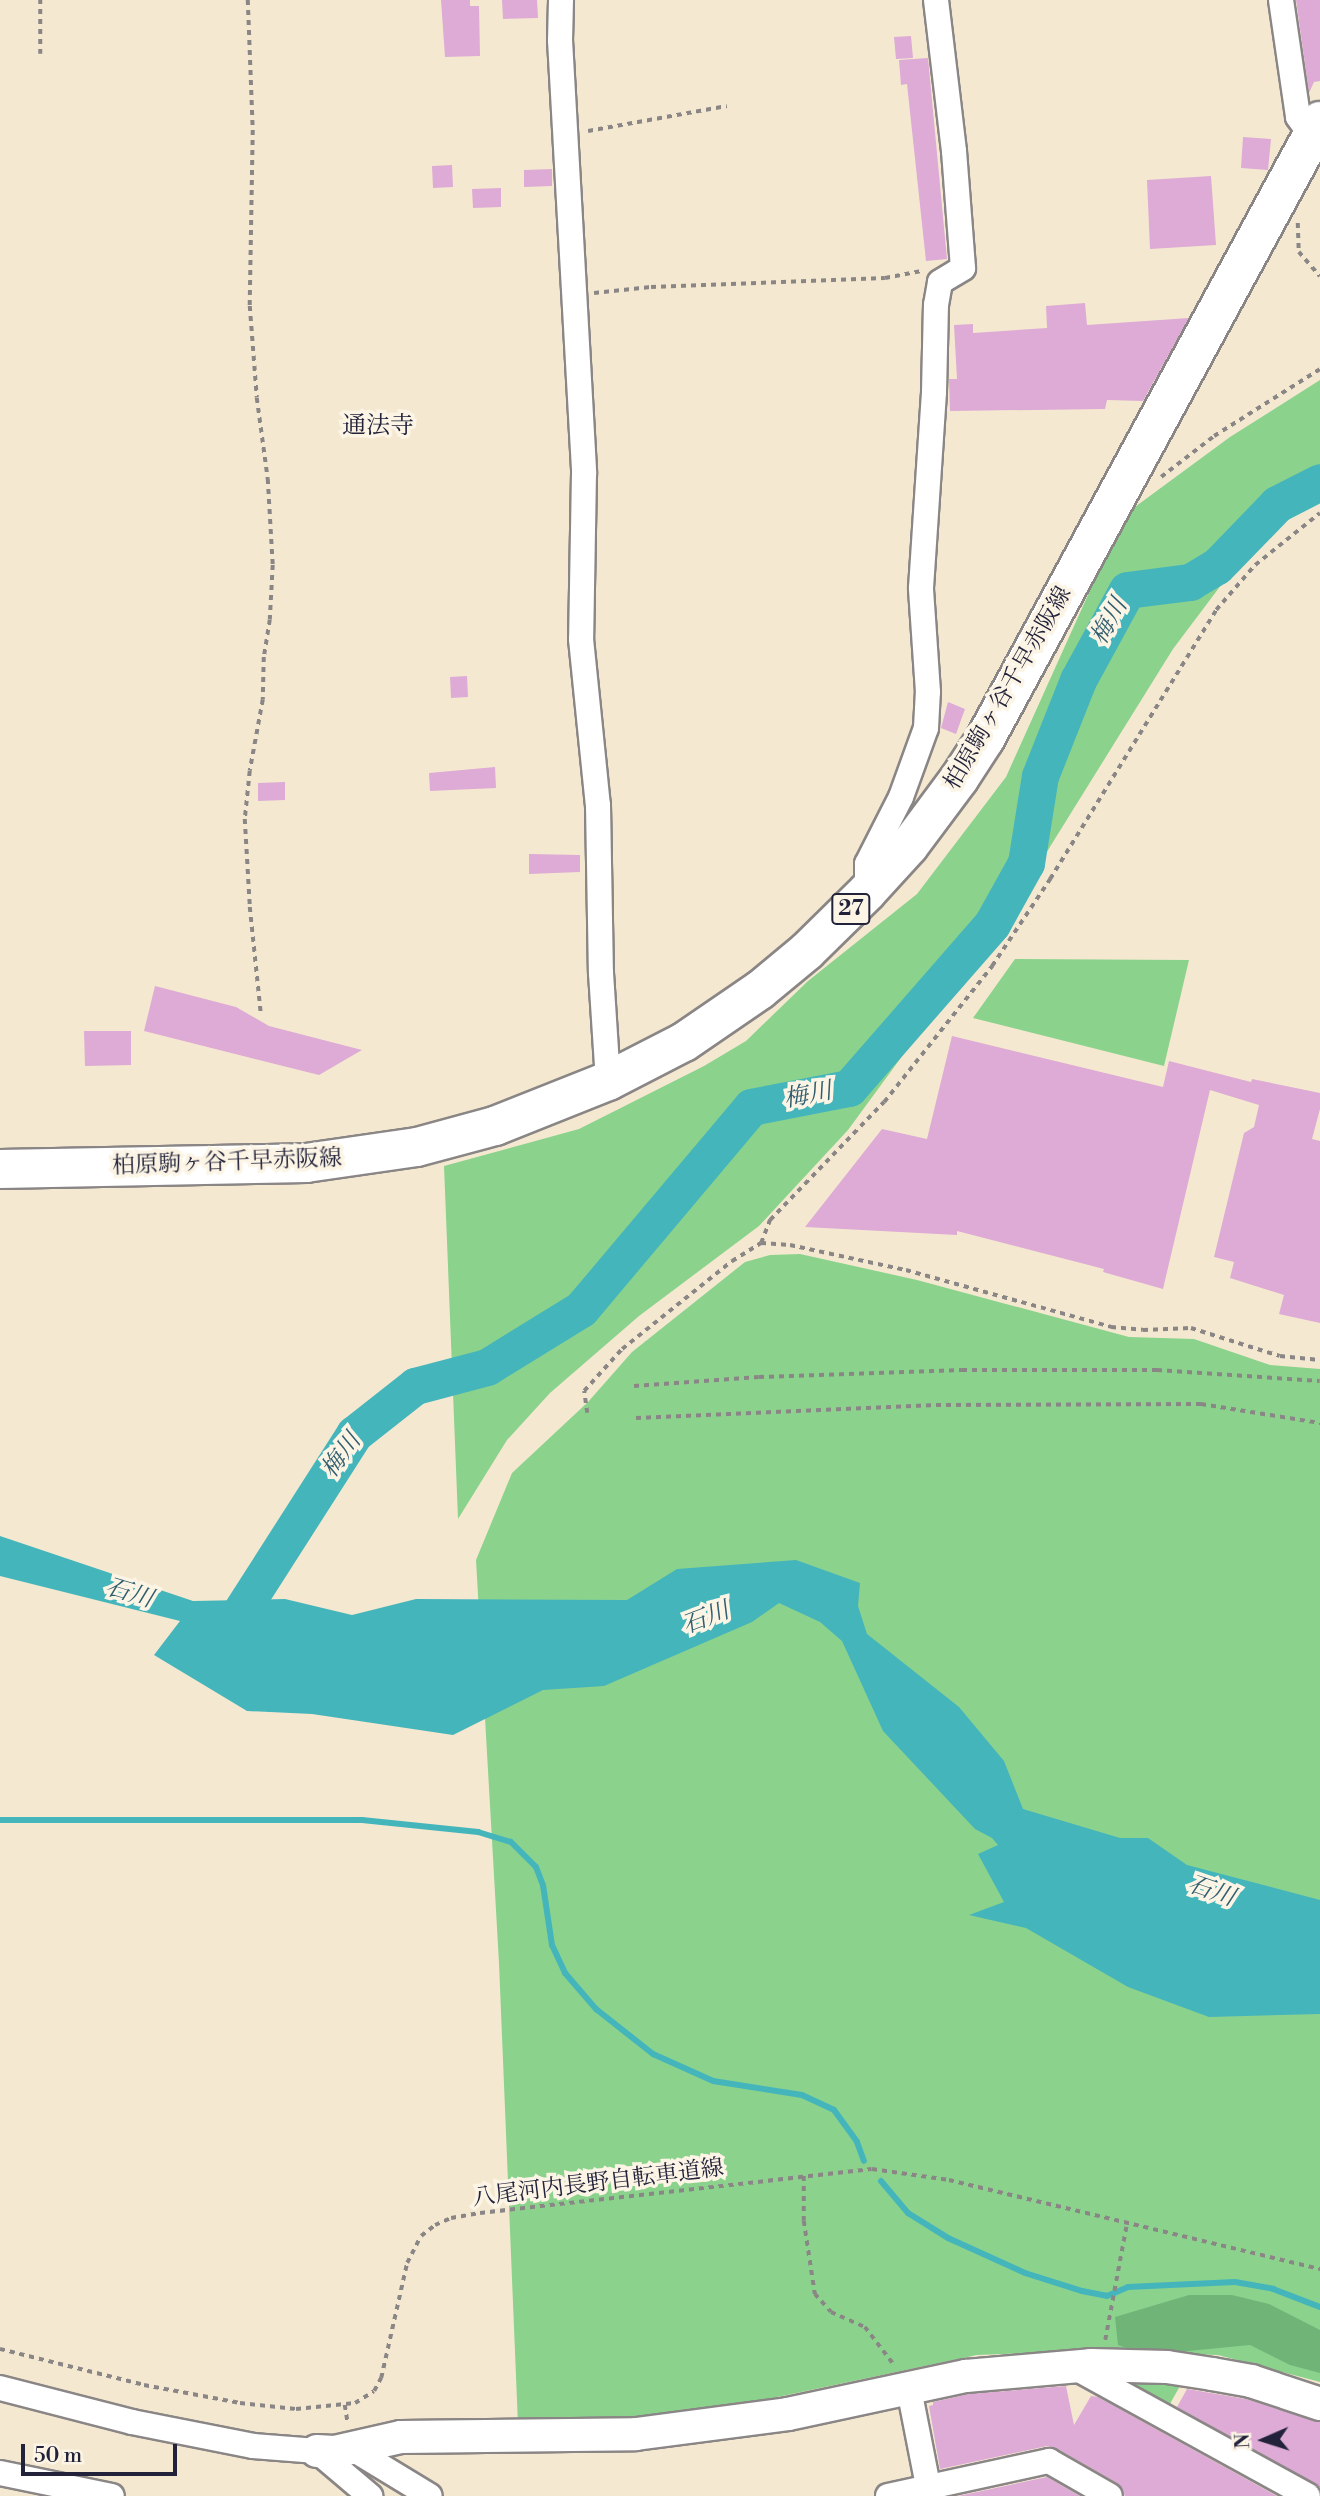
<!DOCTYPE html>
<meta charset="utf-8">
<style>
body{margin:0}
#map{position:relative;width:1320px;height:2496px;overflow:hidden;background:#f4e9d0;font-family:"Libre Bodoni","Noto Serif JP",serif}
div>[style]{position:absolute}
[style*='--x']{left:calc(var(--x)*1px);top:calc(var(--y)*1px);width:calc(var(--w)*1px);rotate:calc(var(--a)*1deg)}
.green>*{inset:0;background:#8bd28d}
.forest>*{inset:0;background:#70b478}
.water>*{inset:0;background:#45b5bc}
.stream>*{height:6px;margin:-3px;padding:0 3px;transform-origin:3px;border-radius:3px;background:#45b5bc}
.river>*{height:37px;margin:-18.5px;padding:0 18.5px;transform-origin:18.5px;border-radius:18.5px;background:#45b5bc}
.building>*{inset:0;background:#ddabd5}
.path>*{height:3.5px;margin-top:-1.75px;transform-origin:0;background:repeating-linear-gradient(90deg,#8b8686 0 5px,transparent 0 10px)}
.roads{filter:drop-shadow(2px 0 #8b8686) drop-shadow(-2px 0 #8b8686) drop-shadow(0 2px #8b8686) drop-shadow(0 -2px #8b8686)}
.minor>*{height:24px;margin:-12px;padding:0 12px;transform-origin:12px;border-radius:12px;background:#fff}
.tertiary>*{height:32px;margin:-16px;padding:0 16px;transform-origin:16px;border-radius:16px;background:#fff}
.primary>*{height:38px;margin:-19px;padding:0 19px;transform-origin:19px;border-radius:19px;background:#fff}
span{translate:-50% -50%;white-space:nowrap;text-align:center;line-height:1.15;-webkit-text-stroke:7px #fcf5e5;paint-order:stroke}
.shield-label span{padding:2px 5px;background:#fcf5e5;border:2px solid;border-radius:5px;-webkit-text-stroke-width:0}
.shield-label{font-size:21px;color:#22223b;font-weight:700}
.street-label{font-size:23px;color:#22223b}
.neighbourhood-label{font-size:24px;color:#22223b}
.water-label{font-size:24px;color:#305d6f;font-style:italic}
.north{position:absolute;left:1229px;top:2405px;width:70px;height:70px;-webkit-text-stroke:5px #fcf5e5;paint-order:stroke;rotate:267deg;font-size:19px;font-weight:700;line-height:28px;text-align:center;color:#22223b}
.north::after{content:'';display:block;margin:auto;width:24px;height:32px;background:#22223b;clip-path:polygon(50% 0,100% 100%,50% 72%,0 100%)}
.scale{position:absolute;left:21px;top:2444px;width:156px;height:32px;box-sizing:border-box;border:4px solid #22223b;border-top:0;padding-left:9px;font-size:21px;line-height:24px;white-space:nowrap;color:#22223b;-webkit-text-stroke:5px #fcf5e5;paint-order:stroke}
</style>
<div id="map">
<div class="green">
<div style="clip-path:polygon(1320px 380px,1320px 492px,1258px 536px,1173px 649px,964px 985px,914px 1040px,848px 1130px,759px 1226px,639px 1316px,550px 1393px,507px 1440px,458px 1519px,444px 1166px,579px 1129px,704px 1066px,746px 1041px,808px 981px,917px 894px,1006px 777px,1124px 515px,1230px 437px)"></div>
<div style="clip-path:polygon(1015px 959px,1189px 960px,1164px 1066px,973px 1018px)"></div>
<div style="clip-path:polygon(800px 1254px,917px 1280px,1129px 1337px,1194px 1339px,1270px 1365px,1320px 1369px,1320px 2382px,1218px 2355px,1086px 2351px,977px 2355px,716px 2410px,518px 2425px,499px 1963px,476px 1560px,512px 1473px,588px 1402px,632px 1352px,745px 1262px,770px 1255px)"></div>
<div style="clip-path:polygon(1124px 2377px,1185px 2377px,1166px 2411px,1122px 2388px)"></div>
</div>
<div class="forest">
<div style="clip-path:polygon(1189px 2295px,1232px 2295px,1269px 2304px,1320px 2330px,1320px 2373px,1290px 2365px,1250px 2345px,1147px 2355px,1118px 2345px,1115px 2317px)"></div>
</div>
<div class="water">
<div style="clip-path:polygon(0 1536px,193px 1601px,285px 1599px,352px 1615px,416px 1599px,627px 1600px,677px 1569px,796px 1560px,860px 1583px,858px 1606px,867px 1634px,959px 1707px,1004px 1761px,1023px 1809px,1120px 1838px,1148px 1838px,1187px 1865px,1320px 1900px,1320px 2014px,1209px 2017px,1128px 1987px,1026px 1928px,969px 1915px,1004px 1902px,978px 1854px,998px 1845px,992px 1838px,975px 1829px,883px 1731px,842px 1641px,820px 1622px,779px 1603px,752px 1622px,604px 1686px,543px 1690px,453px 1735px,312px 1714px,247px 1711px,154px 1655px,180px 1621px,0 1576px)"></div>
</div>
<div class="stream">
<div style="--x:0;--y:1820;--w:362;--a:0"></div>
<div style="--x:362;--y:1820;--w:117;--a:5.9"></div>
<div style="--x:478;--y:1832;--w:34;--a:17"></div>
<div style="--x:511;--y:1842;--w:35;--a:45"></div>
<div style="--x:536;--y:1867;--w:19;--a:69"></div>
<div style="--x:543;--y:1885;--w:61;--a:81.5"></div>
<div style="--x:552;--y:1945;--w:31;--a:65"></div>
<div style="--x:565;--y:1973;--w:48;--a:49.3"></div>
<div style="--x:596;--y:2009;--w:73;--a:38.3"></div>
<div style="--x:653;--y:2054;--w:66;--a:24.2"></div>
<div style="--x:713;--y:2081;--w:90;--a:8.9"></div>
<div style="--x:802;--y:2095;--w:35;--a:25"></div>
<div style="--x:834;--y:2110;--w:39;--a:54"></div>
<div style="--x:857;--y:2142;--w:20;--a:70"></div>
<div style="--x:881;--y:2181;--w:42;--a:49.8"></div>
<div style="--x:908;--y:2213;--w:47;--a:32"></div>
<div style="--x:948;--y:2238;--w:85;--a:24.4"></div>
<div style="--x:1025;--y:2273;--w:60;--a:17.5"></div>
<div style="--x:1082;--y:2291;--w:25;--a:11"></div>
<div style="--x:1107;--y:2296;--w:23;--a:-23"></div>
<div style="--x:1128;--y:2287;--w:107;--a:-2.7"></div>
<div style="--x:1235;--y:2282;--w:39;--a:10"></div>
<div style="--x:1273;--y:2289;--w:50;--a:21"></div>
</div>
<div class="river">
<div style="--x:232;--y:1625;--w:227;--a:-57.4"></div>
<div style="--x:354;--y:1434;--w:78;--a:-38.2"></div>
<div style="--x:415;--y:1386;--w:74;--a:-14.8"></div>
<div style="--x:487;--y:1367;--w:110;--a:-31.7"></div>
<div style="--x:581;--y:1309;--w:264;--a:-49.9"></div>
<div style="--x:751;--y:1107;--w:100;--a:-11"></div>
<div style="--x:849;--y:1088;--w:218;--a:-48.9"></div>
<div style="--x:992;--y:924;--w:70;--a:-60.9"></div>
<div style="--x:1026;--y:863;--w:88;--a:-80.9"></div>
<div style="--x:1040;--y:776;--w:103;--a:-68.4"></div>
<div style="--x:1078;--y:680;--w:102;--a:-61.4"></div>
<div style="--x:1127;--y:590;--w:64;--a:-7.2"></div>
<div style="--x:1190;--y:582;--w:31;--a:-31"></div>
<div style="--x:1217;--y:566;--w:86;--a:-45.9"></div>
<div style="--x:1277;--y:504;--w:48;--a:-27.1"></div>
</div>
<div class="building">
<div style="clip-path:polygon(441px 0,470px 0,470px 6px,479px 6px,480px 56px,445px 57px)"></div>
<div style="clip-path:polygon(502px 0,537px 0,538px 18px,503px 19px)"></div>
<div style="clip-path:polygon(1296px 0,1320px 0,1320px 81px,1314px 82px,1309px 93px)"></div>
<div style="clip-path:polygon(911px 36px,913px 58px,896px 59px,894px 37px)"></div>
<div style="clip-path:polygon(928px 58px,947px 259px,926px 261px,907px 84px,901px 85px,899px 60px)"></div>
<div style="clip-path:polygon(1243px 137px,1271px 139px,1268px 170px,1241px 168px)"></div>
<div style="clip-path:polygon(452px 165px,453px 187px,433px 188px,432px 166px)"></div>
<div style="clip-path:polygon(552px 169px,552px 186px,524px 187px,524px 170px)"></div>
<div style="clip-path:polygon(1211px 176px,1216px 245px,1150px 249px,1147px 180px)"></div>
<div style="clip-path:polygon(501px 188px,501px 207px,473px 208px,472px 189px)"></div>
<div style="clip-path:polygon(1085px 303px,1087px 325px,1189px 318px,1143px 401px,1107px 400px,1105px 409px,950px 411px,949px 379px,957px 379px,954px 325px,973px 324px,973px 333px,1047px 328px,1046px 306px)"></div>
<div style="clip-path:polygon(467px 676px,468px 697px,451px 698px,450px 677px)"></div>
<div style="clip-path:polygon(948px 702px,965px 709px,956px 734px,941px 728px)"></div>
<div style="clip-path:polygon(495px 767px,496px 788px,430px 791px,429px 773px)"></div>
<div style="clip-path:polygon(285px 782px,285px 800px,258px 801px,258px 783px)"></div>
<div style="clip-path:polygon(529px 854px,580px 855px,580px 872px,529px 874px)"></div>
<div style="clip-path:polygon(155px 986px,236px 1007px,269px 1026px,362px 1050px,319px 1075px,144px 1031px)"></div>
<div style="clip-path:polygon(84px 1031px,131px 1031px,131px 1065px,85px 1066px)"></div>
<div style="clip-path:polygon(952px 1036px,1163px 1087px,1169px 1061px,1251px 1082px,1252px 1079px,1320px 1093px,1320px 1109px,1312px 1139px,1320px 1141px,1320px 1323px,1279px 1314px,1284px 1295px,1230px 1278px,1234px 1262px,1214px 1257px,1244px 1133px,1254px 1127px,1259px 1105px,1210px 1090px,1163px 1289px,1103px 1272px,1104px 1269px,957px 1231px,957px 1235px,805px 1227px,882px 1129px,927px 1139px)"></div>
<div style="clip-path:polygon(1066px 2386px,1074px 2425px,1091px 2396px,1098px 2397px,1277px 2496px,1125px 2496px,1117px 2483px,1056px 2448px,1047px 2446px,940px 2469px,929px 2406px,933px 2405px,933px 2402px,969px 2394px)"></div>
<div style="clip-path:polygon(1187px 2389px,1246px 2399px,1320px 2422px,1320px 2487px,1177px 2407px)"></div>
<div style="clip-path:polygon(1047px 2477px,1080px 2496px,958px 2496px)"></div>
</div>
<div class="path">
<div style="--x:248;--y:0;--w:130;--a:87.8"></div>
<div style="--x:253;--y:130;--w:176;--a:91"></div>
<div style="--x:250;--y:306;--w:92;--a:85.6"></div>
<div style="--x:257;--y:398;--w:82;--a:82.3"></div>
<div style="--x:268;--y:479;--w:86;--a:86.7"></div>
<div style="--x:273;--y:565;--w:55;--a:93.1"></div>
<div style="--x:270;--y:620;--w:37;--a:99"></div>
<div style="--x:264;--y:657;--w:43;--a:91.3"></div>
<div style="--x:263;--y:700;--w:72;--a:100.4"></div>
<div style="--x:250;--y:771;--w:48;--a:95.9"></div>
<div style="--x:245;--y:819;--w:88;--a:86.7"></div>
<div style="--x:250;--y:907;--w:108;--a:84.1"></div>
<div style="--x:40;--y:54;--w:54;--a:-90"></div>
<div style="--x:588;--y:131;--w:141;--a:-10.2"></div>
<div style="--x:1298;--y:223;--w:29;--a:88"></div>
<div style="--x:1299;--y:252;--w:32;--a:49"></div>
<div style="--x:594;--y:293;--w:57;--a:-6"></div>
<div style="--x:651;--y:287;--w:234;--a:-2.2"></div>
<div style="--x:885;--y:278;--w:37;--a:-11"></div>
<div style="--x:1161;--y:477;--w:67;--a:-37.7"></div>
<div style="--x:1214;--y:436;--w:125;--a:-32.3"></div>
<div style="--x:761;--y:1243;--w:25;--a:-69"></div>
<div style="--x:770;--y:1220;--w:164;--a:-46"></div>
<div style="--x:884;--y:1102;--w:174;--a:-51.5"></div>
<div style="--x:992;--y:966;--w:105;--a:-56.3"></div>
<div style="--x:1050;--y:879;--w:316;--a:-58.3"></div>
<div style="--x:1216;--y:610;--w:60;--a:-49.1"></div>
<div style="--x:1255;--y:565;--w:83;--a:-38.7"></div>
<div style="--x:634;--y:1386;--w:125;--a:-4.1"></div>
<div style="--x:759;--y:1377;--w:203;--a:-2"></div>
<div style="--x:962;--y:1370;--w:195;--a:0"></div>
<div style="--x:1157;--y:1370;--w:163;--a:3.9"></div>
<div style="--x:587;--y:1413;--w:22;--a:-98"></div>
<div style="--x:584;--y:1391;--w:57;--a:-47.9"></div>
<div style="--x:622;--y:1349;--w:141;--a:-38.7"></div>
<div style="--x:732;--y:1261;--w:34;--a:-32"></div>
<div style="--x:761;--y:1243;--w:29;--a:4"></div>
<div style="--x:790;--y:1245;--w:119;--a:12.2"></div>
<div style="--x:906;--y:1270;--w:213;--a:15.5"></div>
<div style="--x:1111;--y:1327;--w:32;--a:5"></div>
<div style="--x:1143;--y:1330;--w:48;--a:-2.4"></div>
<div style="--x:1191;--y:1328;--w:93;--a:17.5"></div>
<div style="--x:1280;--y:1356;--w:40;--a:5.7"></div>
<div style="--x:636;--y:1418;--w:300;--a:-2.5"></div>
<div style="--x:936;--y:1405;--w:265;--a:-0.2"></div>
<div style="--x:1201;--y:1404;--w:121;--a:9.1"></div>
<div style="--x:804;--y:2176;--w:45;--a:90"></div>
<div style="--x:804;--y:2221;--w:74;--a:81.4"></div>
<div style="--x:815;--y:2294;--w:24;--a:48"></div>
<div style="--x:831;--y:2312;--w:37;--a:24"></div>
<div style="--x:865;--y:2327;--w:49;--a:52.4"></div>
<div style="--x:1105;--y:2340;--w:120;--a:-79.4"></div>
<div style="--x:0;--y:2349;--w:148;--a:14"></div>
<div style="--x:144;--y:2385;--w:98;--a:10.6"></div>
<div style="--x:240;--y:2403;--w:56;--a:6.1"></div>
<div style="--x:296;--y:2409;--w:59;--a:-5.8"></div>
<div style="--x:355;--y:2403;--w:22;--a:-32"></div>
<div style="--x:374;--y:2391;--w:15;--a:-62"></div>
<div style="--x:381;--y:2378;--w:118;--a:-77.3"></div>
<div style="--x:407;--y:2263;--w:30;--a:-63"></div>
<div style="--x:421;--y:2236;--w:18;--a:-38"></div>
<div style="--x:435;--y:2225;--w:17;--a:-24"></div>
<div style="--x:451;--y:2218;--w:29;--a:-10"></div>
<div style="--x:480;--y:2213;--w:394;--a:-6.4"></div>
<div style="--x:872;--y:2169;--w:78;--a:8.1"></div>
<div style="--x:949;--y:2180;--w:382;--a:13.5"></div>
<div style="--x:345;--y:2405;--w:18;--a:81"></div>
</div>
<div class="roads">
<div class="minor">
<div style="--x:561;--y:0;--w:40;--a:91.4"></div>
<div style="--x:560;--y:40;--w:434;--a:86.8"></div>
<div style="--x:584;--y:473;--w:166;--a:91"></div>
<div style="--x:581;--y:639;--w:167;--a:84.2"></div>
<div style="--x:598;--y:805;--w:168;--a:89"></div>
<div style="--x:601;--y:973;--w:108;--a:86.3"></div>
<div style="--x:1281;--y:0;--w:118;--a:81.7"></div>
<div style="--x:1298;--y:117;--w:24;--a:54"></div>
<div style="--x:867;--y:892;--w:28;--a:-90"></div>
<div style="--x:867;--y:864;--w:75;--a:-63.1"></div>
<div style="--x:901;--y:797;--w:73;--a:-70.1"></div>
<div style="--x:926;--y:728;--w:36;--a:-87"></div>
<div style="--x:928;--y:692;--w:104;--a:-93.9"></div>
<div style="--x:921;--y:588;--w:196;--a:-86.2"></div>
<div style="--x:934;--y:392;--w:87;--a:-88.7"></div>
<div style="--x:936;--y:305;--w:23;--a:-80"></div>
<div style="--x:940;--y:282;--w:27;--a:-31"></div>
<div style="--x:963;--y:268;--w:117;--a:-94.4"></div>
<div style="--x:954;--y:151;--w:152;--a:-96.8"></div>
<div style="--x:1072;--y:2366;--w:269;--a:28.8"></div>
<div style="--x:0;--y:2388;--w:136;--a:14.4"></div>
<div style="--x:132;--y:2422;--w:123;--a:11.2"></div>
<div style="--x:253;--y:2446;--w:64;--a:4.5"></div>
<div style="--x:317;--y:2451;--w:70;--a:40.3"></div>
<div style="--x:909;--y:2389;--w:109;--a:78.9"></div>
<div style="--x:351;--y:2448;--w:92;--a:31.3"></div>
<div style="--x:0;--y:2473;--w:114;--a:11.6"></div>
<div style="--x:888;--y:2496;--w:165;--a:-12.3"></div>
<div style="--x:1049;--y:2461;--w:70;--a:29.8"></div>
</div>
<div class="tertiary">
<div style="--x:317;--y:2451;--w:17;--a:3"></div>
<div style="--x:334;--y:2452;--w:69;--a:-12.6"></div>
<div style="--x:401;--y:2437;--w:235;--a:-0.7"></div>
<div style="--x:636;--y:2434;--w:153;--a:-7.5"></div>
<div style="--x:788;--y:2414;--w:182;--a:-12.1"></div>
<div style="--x:966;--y:2376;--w:125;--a:-5"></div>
<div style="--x:1091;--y:2365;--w:76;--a:1.5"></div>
<div style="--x:1167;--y:2367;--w:46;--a:8.8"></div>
<div style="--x:1212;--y:2374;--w:40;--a:10"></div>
<div style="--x:1251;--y:2381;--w:73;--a:18.4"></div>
</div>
<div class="primary">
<div style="--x:0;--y:1169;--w:306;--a:-1.1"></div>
<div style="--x:306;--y:1163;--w:112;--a:-8.2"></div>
<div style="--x:417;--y:1147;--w:81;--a:-15.1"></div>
<div style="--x:495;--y:1126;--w:122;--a:-21.7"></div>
<div style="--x:608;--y:1081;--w:85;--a:-27.2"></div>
<div style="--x:684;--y:1042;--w:92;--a:-34.4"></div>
<div style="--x:760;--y:990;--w:61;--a:-39.7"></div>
<div style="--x:807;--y:951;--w:84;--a:-44.5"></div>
<div style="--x:867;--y:892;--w:62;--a:-47.6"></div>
<div style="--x:909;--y:846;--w:84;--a:-53.3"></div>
<div style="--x:959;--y:779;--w:48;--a:-57"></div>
<div style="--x:985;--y:739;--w:703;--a:-61.54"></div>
</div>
</div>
<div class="shield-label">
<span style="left:851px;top:909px">27</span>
</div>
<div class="street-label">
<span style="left:1008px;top:688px;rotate:-60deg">柏原駒ヶ谷千早赤阪線</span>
<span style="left:227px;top:1162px;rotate:-2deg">柏原駒ヶ谷千早赤阪線</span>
<span style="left:598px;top:2183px;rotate:-7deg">八尾河内長野自転車道線</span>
</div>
<div class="neighbourhood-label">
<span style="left:378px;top:427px">通法寺</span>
</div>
<div class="water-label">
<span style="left:1110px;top:622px;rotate:-61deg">梅川</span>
<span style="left:808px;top:1096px;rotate:-11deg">梅川</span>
<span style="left:342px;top:1456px;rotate:-54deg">梅川</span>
<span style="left:129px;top:1594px;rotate:17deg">石川</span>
<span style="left:706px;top:1619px;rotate:-21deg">石川</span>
<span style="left:1211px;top:1892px;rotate:19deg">石川</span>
</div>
<div class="north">N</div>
<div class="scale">50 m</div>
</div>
